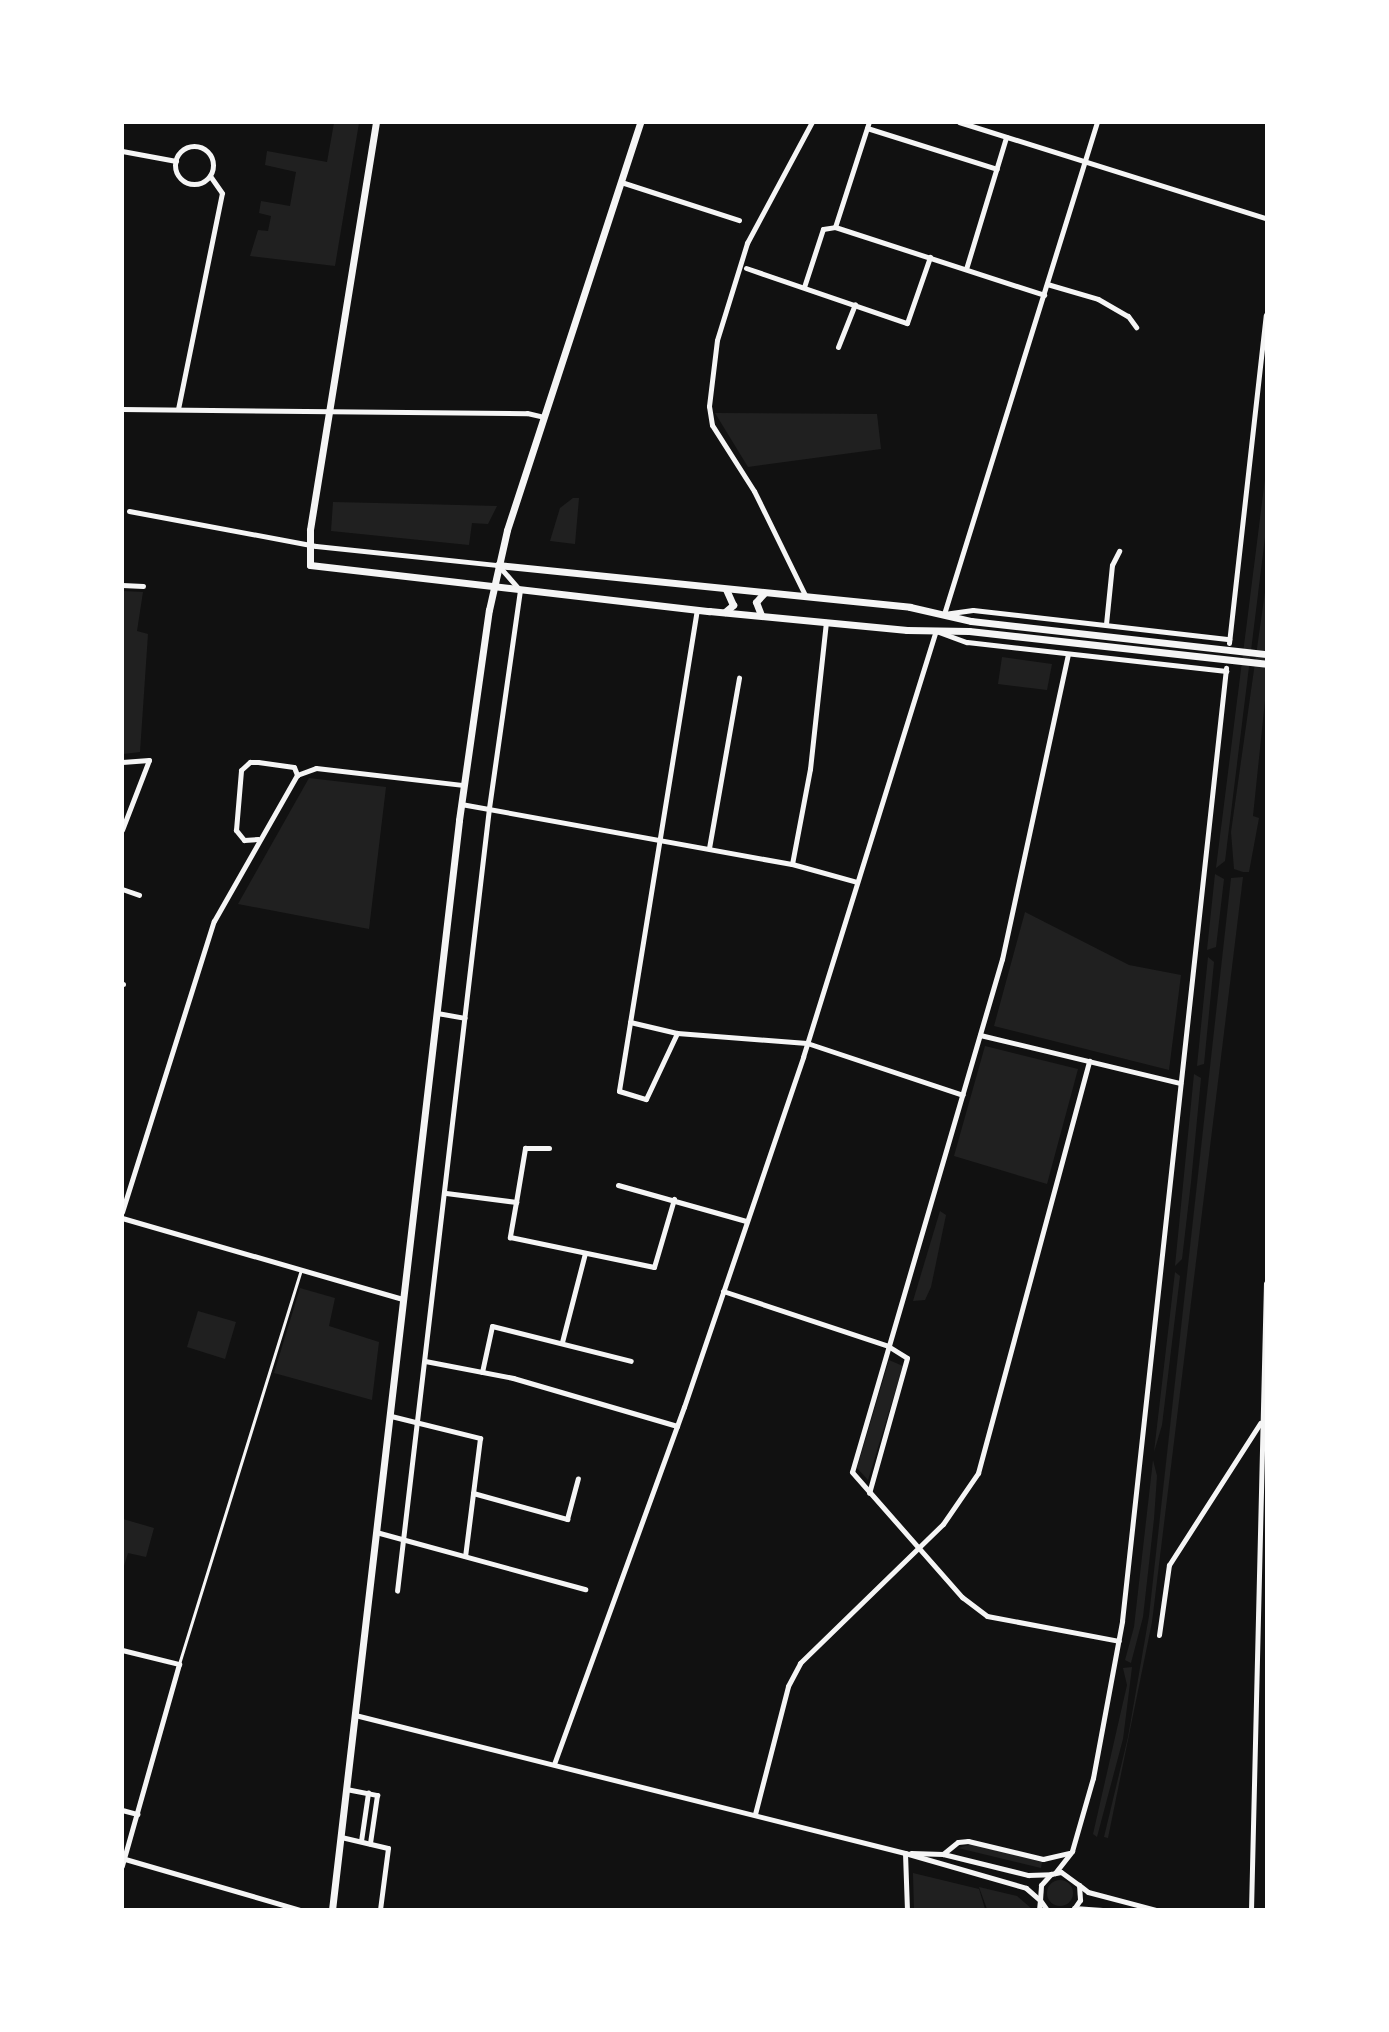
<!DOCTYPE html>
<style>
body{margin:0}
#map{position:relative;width:1389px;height:2032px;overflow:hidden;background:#111;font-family:"Roboto Condensed",sans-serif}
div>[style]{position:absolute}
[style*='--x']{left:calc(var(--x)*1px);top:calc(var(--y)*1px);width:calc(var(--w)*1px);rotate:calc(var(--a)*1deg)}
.green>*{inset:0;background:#202020}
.round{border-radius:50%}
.service>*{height:2.5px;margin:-1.25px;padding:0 1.25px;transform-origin:1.25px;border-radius:1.25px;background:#f5f5f5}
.minor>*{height:5px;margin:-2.5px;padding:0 2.5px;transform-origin:2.5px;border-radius:2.5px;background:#f5f5f5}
.minor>.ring{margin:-2.5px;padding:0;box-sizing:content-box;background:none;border:5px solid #f5f5f5;border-radius:50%}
.tertiary>*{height:7px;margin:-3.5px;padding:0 3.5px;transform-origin:3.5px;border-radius:3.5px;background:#f5f5f5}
span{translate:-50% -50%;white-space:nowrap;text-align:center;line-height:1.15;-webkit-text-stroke:6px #fff;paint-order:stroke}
.frame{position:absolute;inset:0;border:124px solid #fff;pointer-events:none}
</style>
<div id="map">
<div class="green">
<div style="clip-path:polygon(334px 123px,359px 123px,335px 266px,250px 256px,258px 230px,268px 231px,271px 216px,259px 213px,261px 201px,290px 206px,296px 172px,265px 165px,267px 151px,327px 162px)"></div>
<div style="clip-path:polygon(715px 413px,877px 414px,881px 449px,748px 467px)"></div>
<div style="clip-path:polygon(1266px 471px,1266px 529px,1225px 861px,1216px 868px)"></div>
<div style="clip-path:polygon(573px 498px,579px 498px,575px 544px,550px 541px,560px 508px)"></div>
<div style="clip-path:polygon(333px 502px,420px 504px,497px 506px,488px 524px,472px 523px,469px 545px,331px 531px)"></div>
<div style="clip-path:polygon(1266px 585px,1266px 691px,1253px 816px,1259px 818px,1249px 872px,1243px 872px,1234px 869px,1231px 832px)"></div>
<div style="clip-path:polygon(123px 591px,143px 592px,137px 631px,148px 634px,140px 752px,123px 754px)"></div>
<div style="clip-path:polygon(1002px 657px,1052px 664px,1047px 690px,998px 684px)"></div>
<div style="clip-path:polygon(309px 778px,386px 787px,369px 929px,238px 904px)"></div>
<div style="clip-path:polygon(1215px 874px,1224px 879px,1216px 947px,1207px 950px)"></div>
<div style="clip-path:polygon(1243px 877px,1152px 1622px,1108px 1838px,1104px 1837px,1128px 1737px,1149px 1616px,1231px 878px)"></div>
<div style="clip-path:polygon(1025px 912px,1129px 965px,1181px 975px,1169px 1070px,994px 1026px)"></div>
<div style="clip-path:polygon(1208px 957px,1214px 962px,1204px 1064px,1197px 1066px)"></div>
<div style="clip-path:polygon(985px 1046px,1078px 1069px,1047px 1184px,954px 1156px)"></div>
<div style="clip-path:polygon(1194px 1074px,1201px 1078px,1191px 1182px,1182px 1259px,1175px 1266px)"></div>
<div style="clip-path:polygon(940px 1211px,946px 1215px,931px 1287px,925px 1300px,913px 1301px)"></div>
<div style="clip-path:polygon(1175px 1272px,1180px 1276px,1162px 1425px,1154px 1452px)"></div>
<div style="clip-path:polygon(300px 1288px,335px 1298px,329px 1326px,379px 1342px,372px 1400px,274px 1373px)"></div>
<div style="clip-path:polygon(198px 1311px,236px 1322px,225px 1359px,187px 1347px)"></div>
<div style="clip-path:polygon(889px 1360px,903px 1366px,868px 1480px,857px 1468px)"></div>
<div style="clip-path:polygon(1153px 1460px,1157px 1476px,1154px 1519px,1143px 1617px,1131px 1663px,1125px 1660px,1134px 1627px)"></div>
<div style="clip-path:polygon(123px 1519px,154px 1528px,146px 1557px,128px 1553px,123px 1569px)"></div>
<div style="clip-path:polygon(1132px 1667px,1123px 1739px,1097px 1837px,1093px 1834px,1127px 1685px,1123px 1668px)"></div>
<div style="clip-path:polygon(972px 1844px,1042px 1862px,1041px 1868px,958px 1848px)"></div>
<div style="clip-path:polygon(913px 1873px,979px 1889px,985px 1909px,914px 1909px)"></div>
<div class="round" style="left:1047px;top:1880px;width:26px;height:26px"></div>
<div style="clip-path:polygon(979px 1887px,1017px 1896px,1032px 1909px,987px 1909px)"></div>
</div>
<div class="service">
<div style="--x:179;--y:1664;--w:413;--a:-72.8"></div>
</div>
<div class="minor">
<div style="--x:959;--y:122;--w:322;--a:17.4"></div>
<div style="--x:867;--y:128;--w:136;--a:17.5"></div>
<div class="ring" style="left:175px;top:146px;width:33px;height:33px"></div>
<div style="--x:122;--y:151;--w:55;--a:10.5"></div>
<div style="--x:621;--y:182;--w:124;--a:17.9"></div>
<div style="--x:835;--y:227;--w:110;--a:-72.1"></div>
<div style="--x:746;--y:268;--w:170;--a:18.9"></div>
<div style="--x:907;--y:323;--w:70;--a:-70.8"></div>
<div style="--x:966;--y:269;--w:138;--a:-73.1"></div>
<div style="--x:1047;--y:284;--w:53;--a:16.4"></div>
<div style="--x:1098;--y:299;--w:34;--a:30"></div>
<div style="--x:1128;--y:316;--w:14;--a:54"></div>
<div style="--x:804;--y:287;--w:61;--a:-71.9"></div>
<div style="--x:823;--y:229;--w:12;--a:-9"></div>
<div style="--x:835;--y:227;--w:220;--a:18"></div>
<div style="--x:838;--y:347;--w:46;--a:-68.4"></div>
<div style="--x:122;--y:409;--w:405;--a:0.6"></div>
<div style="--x:527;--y:413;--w:17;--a:13"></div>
<div style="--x:178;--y:409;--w:220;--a:-78.5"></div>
<div style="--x:222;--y:193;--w:21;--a:-125"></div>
<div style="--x:129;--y:511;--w:190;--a:10.6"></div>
<div style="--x:316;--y:546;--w:183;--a:6"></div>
<div style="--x:498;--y:565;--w:33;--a:49"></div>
<div style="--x:520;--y:590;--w:220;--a:98.1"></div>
<div style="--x:489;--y:808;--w:788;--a:96.7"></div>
<div style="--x:122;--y:585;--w:21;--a:3"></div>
<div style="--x:806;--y:597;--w:118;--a:-116.1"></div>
<div style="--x:754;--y:491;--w:78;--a:-122.5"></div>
<div style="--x:712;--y:425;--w:19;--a:-99"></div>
<div style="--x:709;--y:406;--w:66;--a:-83.1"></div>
<div style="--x:717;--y:340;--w:102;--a:-72.8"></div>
<div style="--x:747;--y:243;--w:137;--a:-61.8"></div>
<div style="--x:697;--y:609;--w:488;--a:99.2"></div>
<div style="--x:619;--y:1091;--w:28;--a:17"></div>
<div style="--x:646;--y:1099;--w:73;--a:-64.8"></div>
<div style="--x:677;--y:1033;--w:130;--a:4.4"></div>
<div style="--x:807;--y:1043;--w:164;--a:18.4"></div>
<div style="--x:944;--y:614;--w:515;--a:-72.73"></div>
<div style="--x:944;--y:614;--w:29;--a:-8"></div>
<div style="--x:973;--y:610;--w:258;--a:6.5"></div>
<div style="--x:1106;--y:624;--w:59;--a:-84.2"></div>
<div style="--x:1112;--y:565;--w:16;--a:-63"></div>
<div style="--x:1229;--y:643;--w:330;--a:-83.6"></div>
<div style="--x:1068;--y:654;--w:312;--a:102.2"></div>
<div style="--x:1002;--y:959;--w:534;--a:106.3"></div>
<div style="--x:852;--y:1472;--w:167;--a:48.7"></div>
<div style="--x:962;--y:1597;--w:31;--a:37"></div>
<div style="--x:987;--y:1616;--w:134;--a:10.7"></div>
<div style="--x:122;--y:762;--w:27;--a:-4"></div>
<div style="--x:149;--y:760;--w:75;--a:111.1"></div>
<div style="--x:461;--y:804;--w:336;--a:10.3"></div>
<div style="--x:792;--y:864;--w:67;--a:15.5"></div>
<div style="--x:258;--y:839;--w:14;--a:176"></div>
<div style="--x:244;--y:840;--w:13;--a:-129"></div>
<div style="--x:236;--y:830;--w:60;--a:-85.2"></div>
<div style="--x:241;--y:770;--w:12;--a:-42"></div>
<div style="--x:250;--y:762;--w:8;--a:0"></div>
<div style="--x:258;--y:762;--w:36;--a:8"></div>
<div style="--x:294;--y:767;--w:9;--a:69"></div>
<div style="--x:709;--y:848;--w:173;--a:-80"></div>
<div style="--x:792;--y:864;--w:97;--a:-79.3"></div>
<div style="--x:810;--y:769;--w:148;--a:-83.8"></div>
<div style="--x:122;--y:889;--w:18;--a:19"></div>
<div style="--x:122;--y:984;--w:1;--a:0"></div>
<div style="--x:437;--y:1013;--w:28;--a:10"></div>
<div style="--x:630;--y:1022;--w:48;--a:13.2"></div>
<div style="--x:980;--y:1035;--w:206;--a:13.5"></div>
<div style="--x:618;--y:1185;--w:133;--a:15.7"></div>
<div style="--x:446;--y:1193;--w:71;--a:7.3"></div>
<div style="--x:516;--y:1202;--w:36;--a:100"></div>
<div style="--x:510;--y:1237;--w:147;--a:11.8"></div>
<div style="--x:654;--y:1267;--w:71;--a:-73.6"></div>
<div style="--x:516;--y:1202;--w:55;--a:-80.5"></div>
<div style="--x:525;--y:1148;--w:24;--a:0"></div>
<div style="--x:122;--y:1212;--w:305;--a:-72.5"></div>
<div style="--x:214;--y:921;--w:168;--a:-60.4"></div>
<div style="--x:297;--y:775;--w:20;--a:-20"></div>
<div style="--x:316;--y:768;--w:149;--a:6.6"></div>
<div style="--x:122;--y:1218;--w:292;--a:16.1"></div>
<div style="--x:723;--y:1291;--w:174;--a:18.4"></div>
<div style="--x:888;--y:1346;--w:22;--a:32"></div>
<div style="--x:907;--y:1358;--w:140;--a:105.7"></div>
<div style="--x:562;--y:1342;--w:92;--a:-75.5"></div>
<div style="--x:425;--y:1361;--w:90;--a:10.9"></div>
<div style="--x:513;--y:1378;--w:171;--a:16.3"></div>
<div style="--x:482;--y:1372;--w:47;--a:-77.7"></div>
<div style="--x:492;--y:1326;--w:143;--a:14.1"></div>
<div style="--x:391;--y:1416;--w:92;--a:13.9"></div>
<div style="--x:480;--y:1438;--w:119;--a:97.2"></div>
<div style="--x:473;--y:1493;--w:98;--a:15.5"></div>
<div style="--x:567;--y:1519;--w:42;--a:-75"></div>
<div style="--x:376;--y:1532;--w:217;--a:15.3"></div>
<div style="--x:1159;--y:1635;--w:71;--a:-81.9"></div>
<div style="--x:1169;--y:1565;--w:169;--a:-57.3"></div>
<div style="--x:122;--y:1650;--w:59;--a:13.8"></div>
<div style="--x:179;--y:1664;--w:210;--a:105.8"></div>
<div style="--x:355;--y:1715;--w:567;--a:14.09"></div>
<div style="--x:905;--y:1853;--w:126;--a:16.1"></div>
<div style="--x:1026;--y:1888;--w:18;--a:41"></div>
<div style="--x:1040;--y:1900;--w:10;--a:96"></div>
<div style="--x:554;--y:1764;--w:380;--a:-70"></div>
<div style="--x:684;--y:1407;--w:370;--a:-71.2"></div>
<div style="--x:803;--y:1057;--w:446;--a:-72.7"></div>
<div style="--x:936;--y:631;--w:33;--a:20"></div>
<div style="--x:967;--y:642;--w:261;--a:6.4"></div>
<div style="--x:346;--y:1789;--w:32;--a:11"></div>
<div style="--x:377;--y:1795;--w:49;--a:98.3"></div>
<div style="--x:122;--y:1810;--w:16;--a:15"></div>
<div style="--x:755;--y:1814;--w:132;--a:-75.5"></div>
<div style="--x:788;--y:1686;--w:26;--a:-62"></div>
<div style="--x:800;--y:1663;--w:199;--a:-44.2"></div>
<div style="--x:943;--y:1524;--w:62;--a:-55.5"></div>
<div style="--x:978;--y:1473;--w:427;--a:-74.9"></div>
<div style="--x:341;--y:1837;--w:48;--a:13.2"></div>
<div style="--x:388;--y:1848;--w:63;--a:97.4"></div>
<div style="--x:361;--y:1841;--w:49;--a:-81.7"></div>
<div style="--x:905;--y:1853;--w:57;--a:88"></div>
<div style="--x:911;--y:1853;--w:32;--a:2"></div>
<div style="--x:943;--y:1854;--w:88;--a:13.9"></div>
<div style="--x:1028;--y:1875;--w:23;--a:-2"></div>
<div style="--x:943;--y:1854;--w:19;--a:-39"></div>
<div style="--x:958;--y:1842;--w:10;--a:-6"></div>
<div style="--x:968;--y:1841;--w:77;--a:13.5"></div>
<div style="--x:1043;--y:1859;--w:27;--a:-13"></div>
<div style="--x:125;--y:1859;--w:182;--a:16.2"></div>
<div style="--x:1055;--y:1873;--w:28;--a:-52"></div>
<div style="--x:1072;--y:1851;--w:76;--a:-74"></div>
<div style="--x:1093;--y:1778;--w:160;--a:-79.5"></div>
<div style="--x:1122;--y:1621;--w:959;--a:-83.77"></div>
<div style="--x:1079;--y:1885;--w:11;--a:38"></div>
<div style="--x:1088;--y:1892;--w:70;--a:14.8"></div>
<div style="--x:1074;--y:1908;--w:32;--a:4"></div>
<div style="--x:1047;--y:1910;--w:12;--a:-125"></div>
<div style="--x:1040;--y:1900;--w:15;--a:-86"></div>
<div style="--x:1041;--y:1885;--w:15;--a:-48"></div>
<div style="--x:1051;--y:1874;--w:10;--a:-11"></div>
<div style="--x:1061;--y:1872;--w:22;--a:36"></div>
<div style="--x:1079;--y:1885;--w:15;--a:86"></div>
<div style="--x:1080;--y:1900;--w:12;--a:125"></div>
<div style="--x:1251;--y:1910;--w:627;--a:-88.63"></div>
</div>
<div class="tertiary">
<div style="--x:376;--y:122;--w:413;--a:99.2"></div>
<div style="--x:310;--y:530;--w:35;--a:90"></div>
<div style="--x:310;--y:565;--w:402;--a:6.6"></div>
<div style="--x:709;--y:611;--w:199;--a:5.5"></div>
<div style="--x:907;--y:630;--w:62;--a:0.9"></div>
<div style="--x:969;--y:631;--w:299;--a:6.3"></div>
<div style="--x:498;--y:565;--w:414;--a:5.8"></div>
<div style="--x:910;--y:607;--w:63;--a:12.9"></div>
<div style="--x:971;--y:621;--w:297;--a:6.4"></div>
<div style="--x:725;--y:612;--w:11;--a:-41"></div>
<div style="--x:733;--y:605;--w:17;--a:-114"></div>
<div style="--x:761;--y:615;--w:14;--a:-111"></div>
<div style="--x:756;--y:602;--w:12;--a:-48"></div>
<div style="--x:332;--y:1910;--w:1097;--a:-83.35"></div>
<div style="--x:459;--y:820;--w:212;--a:-81.9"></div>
<div style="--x:489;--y:610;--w:82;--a:-77.3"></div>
<div style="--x:507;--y:530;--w:429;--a:-71.9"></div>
</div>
<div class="frame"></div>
</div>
